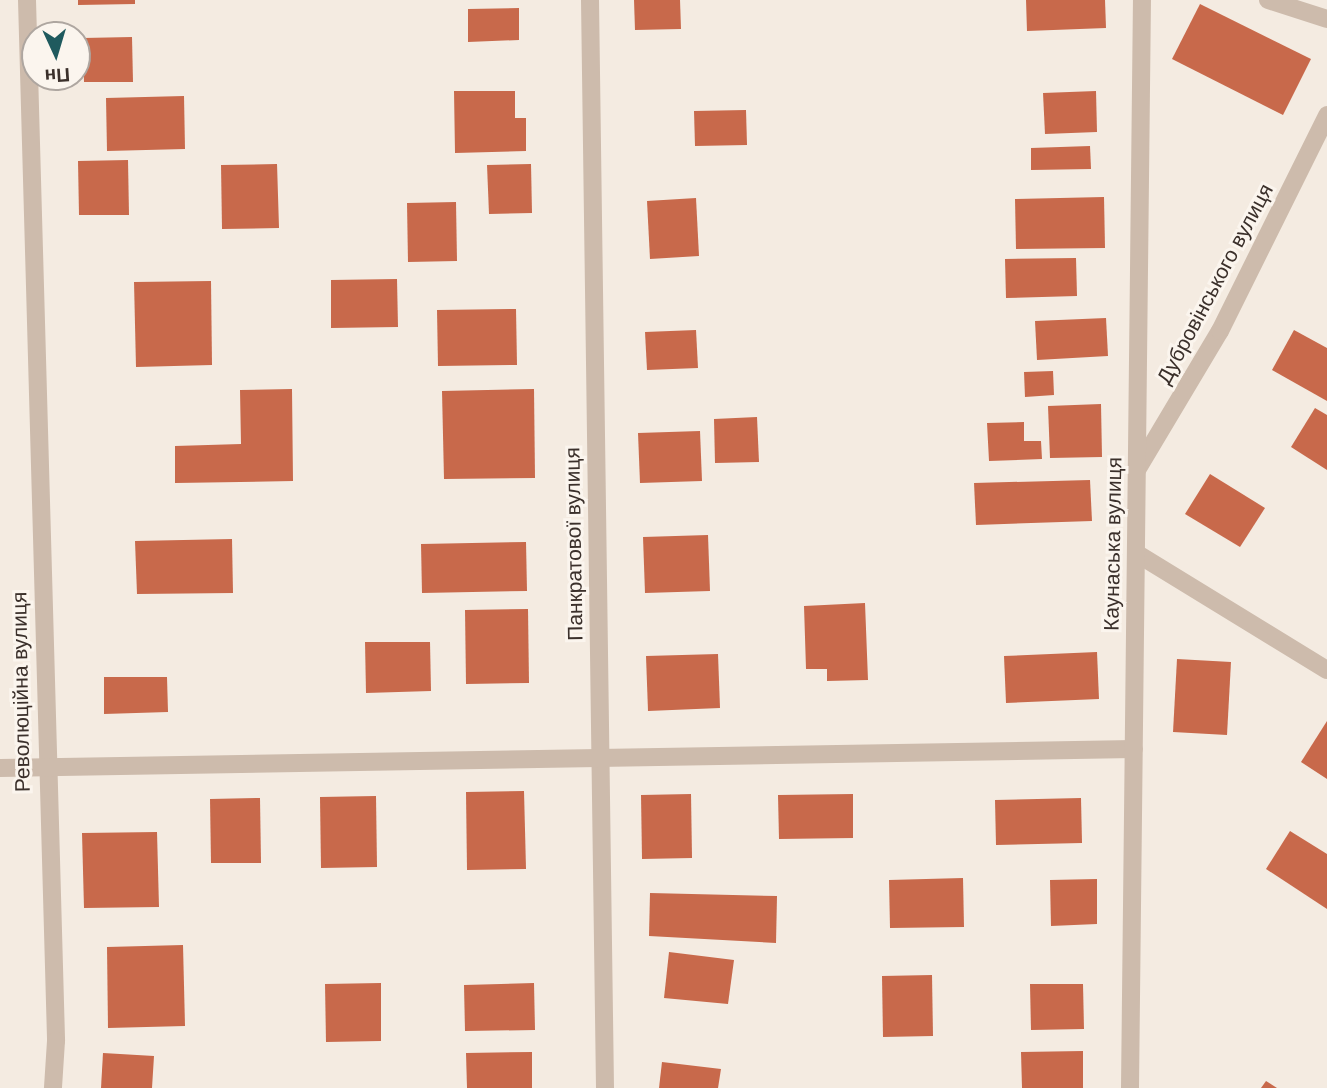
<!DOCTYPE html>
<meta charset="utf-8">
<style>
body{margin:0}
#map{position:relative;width:1327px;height:1088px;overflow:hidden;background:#f4ebe1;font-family:"DM Sans",sans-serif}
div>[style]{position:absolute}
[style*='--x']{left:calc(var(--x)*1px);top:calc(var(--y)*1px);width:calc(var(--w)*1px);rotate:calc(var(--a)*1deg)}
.building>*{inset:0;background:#c8694b}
.street>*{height:18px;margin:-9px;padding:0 9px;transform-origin:9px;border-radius:9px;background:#cdbbac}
span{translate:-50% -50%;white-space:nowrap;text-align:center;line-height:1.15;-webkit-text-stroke:6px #fbf5ee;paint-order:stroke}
.street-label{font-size:21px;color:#3b302b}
.north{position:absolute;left:21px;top:21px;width:70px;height:70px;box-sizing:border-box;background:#fbf5ee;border:2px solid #aea6a0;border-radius:50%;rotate:176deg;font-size:19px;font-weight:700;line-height:28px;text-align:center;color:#3b302b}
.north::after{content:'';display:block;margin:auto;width:24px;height:32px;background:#1f5a5e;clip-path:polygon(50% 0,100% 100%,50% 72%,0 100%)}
</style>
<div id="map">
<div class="building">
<div style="clip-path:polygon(78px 0,135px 0,135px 4px,78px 5px)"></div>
<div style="clip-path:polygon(634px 0,680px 0,681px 29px,635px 30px)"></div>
<div style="clip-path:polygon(1026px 0,1105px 0,1106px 28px,1027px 31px)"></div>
<div style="clip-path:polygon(1200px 4px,1311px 59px,1283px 115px,1172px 59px)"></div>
<div style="clip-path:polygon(519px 8px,519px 40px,468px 42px,468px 9px)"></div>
<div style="clip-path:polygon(132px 37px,133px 82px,84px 82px,83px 38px)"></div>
<div style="clip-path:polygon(454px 91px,515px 91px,515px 118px,526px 118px,526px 151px,455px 153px)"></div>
<div style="clip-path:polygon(1096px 91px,1097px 132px,1045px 134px,1043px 93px)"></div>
<div style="clip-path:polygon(184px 96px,185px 149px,107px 151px,106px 98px)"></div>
<div style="clip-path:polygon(746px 110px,747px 145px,695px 146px,694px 111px)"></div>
<div style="clip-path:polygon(1090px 146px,1091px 169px,1031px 170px,1031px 148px)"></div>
<div style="clip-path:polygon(128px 160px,129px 215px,79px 215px,78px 161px)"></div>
<div style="clip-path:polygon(277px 164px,279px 228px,222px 229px,221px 165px)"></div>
<div style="clip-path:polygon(531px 164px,532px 213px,489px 214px,487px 165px)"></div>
<div style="clip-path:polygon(1104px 197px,1105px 248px,1016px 249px,1015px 199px)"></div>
<div style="clip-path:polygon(696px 198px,699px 256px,650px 259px,647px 201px)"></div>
<div style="clip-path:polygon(456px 202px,457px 261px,408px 262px,407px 203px)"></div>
<div style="clip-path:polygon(1076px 258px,1077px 296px,1006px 298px,1005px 259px)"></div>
<div style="clip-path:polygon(397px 279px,398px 327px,331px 328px,331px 280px)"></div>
<div style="clip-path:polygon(211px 281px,212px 365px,136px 367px,134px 282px)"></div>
<div style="clip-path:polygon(516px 309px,517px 365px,438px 366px,437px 310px)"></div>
<div style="clip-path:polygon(1106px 318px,1108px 356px,1037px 360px,1035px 321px)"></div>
<div style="clip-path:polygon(696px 330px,698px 368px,647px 370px,645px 332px)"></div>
<div style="clip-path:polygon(1294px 330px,1327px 348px,1327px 401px,1272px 370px)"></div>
<div style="clip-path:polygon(1053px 371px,1054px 395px,1025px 397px,1024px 372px)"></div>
<div style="clip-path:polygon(292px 389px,293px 481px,175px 483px,175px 446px,241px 444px,240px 390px)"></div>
<div style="clip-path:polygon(534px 389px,535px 478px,444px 479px,442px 391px)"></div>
<div style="clip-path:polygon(1101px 404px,1102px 457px,1050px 458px,1048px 406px)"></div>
<div style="clip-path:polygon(1315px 408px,1327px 415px,1327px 470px,1291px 447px)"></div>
<div style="clip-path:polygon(757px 417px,759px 462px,715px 463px,714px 419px)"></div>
<div style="clip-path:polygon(1024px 422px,1024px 441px,1041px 441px,1042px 459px,989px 461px,987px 423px)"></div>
<div style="clip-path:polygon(700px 431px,702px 481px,640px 483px,638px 433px)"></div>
<div style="clip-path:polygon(1210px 474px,1265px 508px,1240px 547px,1185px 514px)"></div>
<div style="clip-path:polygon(1090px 480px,1092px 521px,976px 525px,974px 483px)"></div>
<div style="clip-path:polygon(708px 535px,710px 591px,645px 593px,643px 537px)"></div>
<div style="clip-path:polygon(232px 539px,233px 593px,137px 594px,135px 541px)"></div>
<div style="clip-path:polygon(526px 542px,527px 591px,422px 593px,421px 544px)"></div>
<div style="clip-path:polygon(865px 603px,868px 680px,827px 681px,827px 669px,806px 669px,804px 606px)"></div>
<div style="clip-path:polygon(528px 609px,529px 683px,466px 684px,465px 610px)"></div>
<div style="clip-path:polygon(365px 642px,430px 642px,431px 691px,366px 693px)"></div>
<div style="clip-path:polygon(1097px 652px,1099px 699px,1006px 703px,1004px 656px)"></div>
<div style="clip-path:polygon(718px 654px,720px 708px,648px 711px,646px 656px)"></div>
<div style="clip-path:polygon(1177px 659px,1231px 662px,1227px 735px,1173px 732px)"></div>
<div style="clip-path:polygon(104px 677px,167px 677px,168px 712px,104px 714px)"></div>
<div style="clip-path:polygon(1327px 721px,1327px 779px,1301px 762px)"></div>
<div style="clip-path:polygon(524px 791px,526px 869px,467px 870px,466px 792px)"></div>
<div style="clip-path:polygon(691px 794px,692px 858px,642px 859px,641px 795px)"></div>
<div style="clip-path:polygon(853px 794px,853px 838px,779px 839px,778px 795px)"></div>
<div style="clip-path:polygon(376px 796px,377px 867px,321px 868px,320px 797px)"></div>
<div style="clip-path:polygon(260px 798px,261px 863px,211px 863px,210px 799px)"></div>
<div style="clip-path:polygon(1081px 798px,1082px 843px,996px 845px,995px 800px)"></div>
<div style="clip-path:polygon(1290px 831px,1327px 854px,1327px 909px,1266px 869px)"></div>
<div style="clip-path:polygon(157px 832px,159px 907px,84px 908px,82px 833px)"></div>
<div style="clip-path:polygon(963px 878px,964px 927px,890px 928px,889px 880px)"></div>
<div style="clip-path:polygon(1097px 879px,1097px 924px,1051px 926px,1050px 880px)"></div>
<div style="clip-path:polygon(650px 893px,777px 896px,776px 943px,649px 936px)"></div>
<div style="clip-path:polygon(183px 945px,185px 1026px,108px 1028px,107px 947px)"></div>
<div style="clip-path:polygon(669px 952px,734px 960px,728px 1004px,664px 998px)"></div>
<div style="clip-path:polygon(932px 975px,933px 1036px,883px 1037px,882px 976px)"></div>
<div style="clip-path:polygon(381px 983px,381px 1041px,326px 1042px,325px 984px)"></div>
<div style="clip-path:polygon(534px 983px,535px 1030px,465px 1031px,464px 985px)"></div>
<div style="clip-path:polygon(1030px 984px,1083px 984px,1084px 1029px,1031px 1030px)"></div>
<div style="clip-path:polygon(1083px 1051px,1083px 1088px,1022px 1088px,1021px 1052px)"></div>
<div style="clip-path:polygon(532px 1052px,532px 1088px,467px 1088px,466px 1053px)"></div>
<div style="clip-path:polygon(103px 1053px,154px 1056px,152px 1088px,101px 1088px)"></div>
<div style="clip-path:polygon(662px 1062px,721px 1069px,718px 1088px,659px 1088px)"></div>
<div style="clip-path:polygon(1266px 1081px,1277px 1088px,1261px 1088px)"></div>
</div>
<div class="street">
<div style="--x:27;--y:0;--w:1041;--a:88.4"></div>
<div style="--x:56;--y:1041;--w:47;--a:93.7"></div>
<div style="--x:590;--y:0;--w:1088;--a:89.21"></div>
<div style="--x:1268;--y:0;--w:62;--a:17.9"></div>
<div style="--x:1137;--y:470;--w:162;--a:-59.2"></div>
<div style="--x:1220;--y:331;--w:241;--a:-63.6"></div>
<div style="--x:1136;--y:553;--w:224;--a:31.5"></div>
<div style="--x:0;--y:768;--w:1134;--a:-0.96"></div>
<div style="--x:1130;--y:1088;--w:1088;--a:-89.37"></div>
</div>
<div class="street-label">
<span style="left:1215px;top:284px;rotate:-62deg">Дубровінського вулиця</span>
<span style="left:574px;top:544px;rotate:-91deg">Панкратової вулиця</span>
<span style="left:1113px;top:544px;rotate:-89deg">Каунаська вулиця</span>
<span style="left:21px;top:692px;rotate:-91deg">Революційна вулиця</span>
</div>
<div class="north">Пн</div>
</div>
